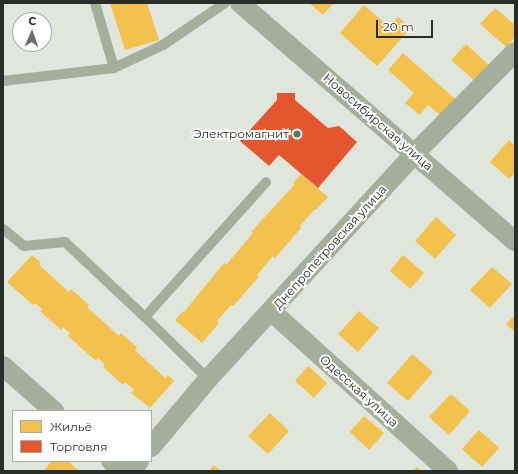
<!DOCTYPE html>
<meta charset="utf-8">
<style>
body{margin:0}
#map{position:relative;width:518px;height:474px;overflow:hidden;background:#e1e6dc;font-family:Montserrat,sans-serif}
div>[style]{position:absolute}
[style*='--x']{left:calc(var(--x)*1px);top:calc(var(--y)*1px);width:calc(var(--w)*1px);rotate:calc(var(--a)*1deg)}
.homes>*{inset:0;background:#f2c14e}
.shops>*{inset:0;background:#e4572e}
.lane>*{height:10px;margin:-5px;padding:0 5px;transform-origin:5px;border-radius:5px;background:#a4ae9b}
.street>*{height:20px;margin:-10px;padding:0 10px;transform-origin:10px;border-radius:10px;background:#a4ae9b}
.dots>*{width:11px;height:11px;translate:-50% -50%;box-sizing:border-box;border:2px solid #fff;border-radius:50%}
span{translate:-50% -50%;white-space:nowrap;text-align:center;line-height:1.15;-webkit-text-stroke:4px #fff;paint-order:stroke}
.street-label{font-size:12px;color:#292d27}
.poi-label{font-size:12px;color:#292d27}
.right{translate:-100% -50%;text-align:right}
.frame{position:absolute;inset:0;border:4px solid #292d27;pointer-events:none}
.legend{position:absolute;left:12px;top:410px;width:140px;height:52px;box-sizing:border-box;background:#fff;border:1px solid #a9aba9;margin:0;padding:5px 7px;list-style:none;font-size:12px;color:#292d27}
.legend li{display:flex;align-items:center;gap:8px;height:20px}
.legend b{width:20px;border:1px solid #a9aba9}
.north{position:absolute;left:12px;top:12px;width:40px;height:40px;box-sizing:border-box;background:#fff;border:1px solid #a9aba9;border-radius:50%;rotate:2deg;font-size:11px;font-weight:700;line-height:16px;text-align:center;color:#292d27}
.north::after{content:'';display:block;margin:auto;width:14px;height:18px;background:#696e66;clip-path:polygon(50% 0,100% 100%,50% 72%,0 100%)}
.scale{position:absolute;left:376px;top:20px;width:57px;height:18px;box-sizing:border-box;border:2px solid #292d27;border-top:0;padding-left:5px;font-size:12px;line-height:14px;white-space:nowrap;color:#292d27;-webkit-text-stroke:3px #fff;paint-order:stroke}
</style>
<div id="map">
<div class="homes">
<div style="clip-path:polygon(110px 3px,147px 3px,159px 40px,125px 50px)"></div>
<div style="clip-path:polygon(309px 3px,334px 3px,323px 15px)"></div>
<div style="clip-path:polygon(364px 5px,389px 27px,398px 17px,411px 28px,377px 66px,340px 33px)"></div>
<div style="clip-path:polygon(495px 8px,515px 25px,515px 37px,506px 47px,480px 24px)"></div>
<div style="clip-path:polygon(466px 44px,490px 66px,476px 82px,451px 60px)"></div>
<div style="clip-path:polygon(403px 53px,461px 104px,446px 120px,428px 105px,420px 115px,405px 103px,414px 93px,388px 70px)"></div>
<div style="clip-path:polygon(509px 140px,515px 146px,515px 173px,509px 179px,490px 162px)"></div>
<div style="clip-path:polygon(301px 174px,328px 197px,316px 210px,315px 209px,300px 226px,301px 228px,275px 258px,273px 256px,257px 275px,259px 277px,233px 306px,231px 305px,217px 321px,219px 323px,202px 343px,175px 320px,183px 311px,184px 312px,224px 263px,226px 265px,253px 233px,251px 232px,295px 184px,293px 183px)"></div>
<div style="clip-path:polygon(436px 217px,456px 235px,435px 259px,415px 241px)"></div>
<div style="clip-path:polygon(32px 255px,41px 263px,39px 265px,69px 292px,71px 289px,89px 305px,87px 307px,119px 336px,121px 333px,137px 347px,135px 350px,165px 378px,168px 375px,174px 381px,150px 408px,131px 393px,134px 390px,125px 382px,123px 385px,103px 367px,105px 365px,98px 358px,96px 361px,68px 336px,70px 333px,63px 327px,61px 330px,40px 311px,42px 309px,35px 303px,33px 305px,7px 282px)"></div>
<div style="clip-path:polygon(403px 255px,424px 273px,410px 289px,390px 271px)"></div>
<div style="clip-path:polygon(492px 267px,512px 284px,490px 308px,470px 290px)"></div>
<div style="clip-path:polygon(359px 311px,379px 328px,358px 352px,338px 334px)"></div>
<div style="clip-path:polygon(515px 315px,515px 332px,506px 324px)"></div>
<div style="clip-path:polygon(412px 354px,433px 372px,408px 401px,387px 383px)"></div>
<div style="clip-path:polygon(308px 366px,327px 383px,314px 398px,295px 381px)"></div>
<div style="clip-path:polygon(451px 394px,470px 411px,449px 435px,429px 417px)"></div>
<div style="clip-path:polygon(270px 413px,289px 431px,268px 454px,248px 436px)"></div>
<div style="clip-path:polygon(364px 416px,384px 433px,369px 450px,350px 432px)"></div>
<div style="clip-path:polygon(479px 430px,499px 448px,482px 467px,462px 449px)"></div>
<div style="clip-path:polygon(52px 461px,68px 461px,79px 471px,43px 471px)"></div>
<div style="clip-path:polygon(214px 465px,220px 471px,209px 471px)"></div>
<div style="clip-path:polygon(417px 467px,422px 471px,413px 471px)"></div>
</div>
<div class="shops">
<div style="clip-path:polygon(277px 93px,295px 93px,295px 100px,328px 128px,339px 126px,357px 142px,318px 188px,279px 155px,269px 166px,240px 141px,277px 100px)"></div>
</div>
<div class="lane">
<div style="--x:95;--y:3;--w:68;--a:73.7"></div>
<div style="--x:3;--y:81;--w:112;--a:-6.7"></div>
<div style="--x:114;--y:68;--w:54;--a:-25.1"></div>
<div style="--x:163;--y:45;--w:75;--a:-34.1"></div>
<div style="--x:3;--y:229;--w:27;--a:39"></div>
<div style="--x:24;--y:246;--w:41;--a:-5.6"></div>
<div style="--x:65;--y:242;--w:110;--a:43.2"></div>
<div style="--x:145;--y:317;--w:88;--a:44.5"></div>
<div style="--x:145;--y:317;--w:181;--a:-48.1"></div>
</div>
<div class="street">
<div style="--x:240;--y:3;--w:364;--a:40.9"></div>
<div style="--x:271;--y:311;--w:239;--a:42.1"></div>
<div style="--x:3;--y:366;--w:68;--a:41.4"></div>
<div style="--x:151;--y:447;--w:89;--a:-50"></div>
<div style="--x:208;--y:379;--w:306;--a:-47.5"></div>
<div style="--x:415;--y:153;--w:142;--a:-45.3"></div>
<div style="--x:111;--y:461;--w:15;--a:42"></div>
<div style="--x:131;--y:471;--w:13;--a:-51"></div>
</div>
<div class="dots">
<div style="left:297px;top:134px;background:#696e66"></div>
</div>
<div class="street-label">
<span style="left:378px;top:122px;rotate:41deg">Новосибирская улица</span>
<span style="left:330px;top:247px;rotate:-48deg">Днепропетровская улица</span>
<span style="left:359px;top:391px;rotate:42deg">Одесская улица</span>
</div>
<div class="poi-label">
<span class="right" style="left:289px;top:134px">Электромагнит</span>
</div>
<div class="frame"></div>
<ul class="legend">
<li><b style="height:11px;background:#f2c14e"></b>Жильё</li>
<li><b style="height:11px;background:#e4572e"></b>Торговля</li>
</ul>
<div class="north">С</div>
<div class="scale">20 m</div>
</div>
